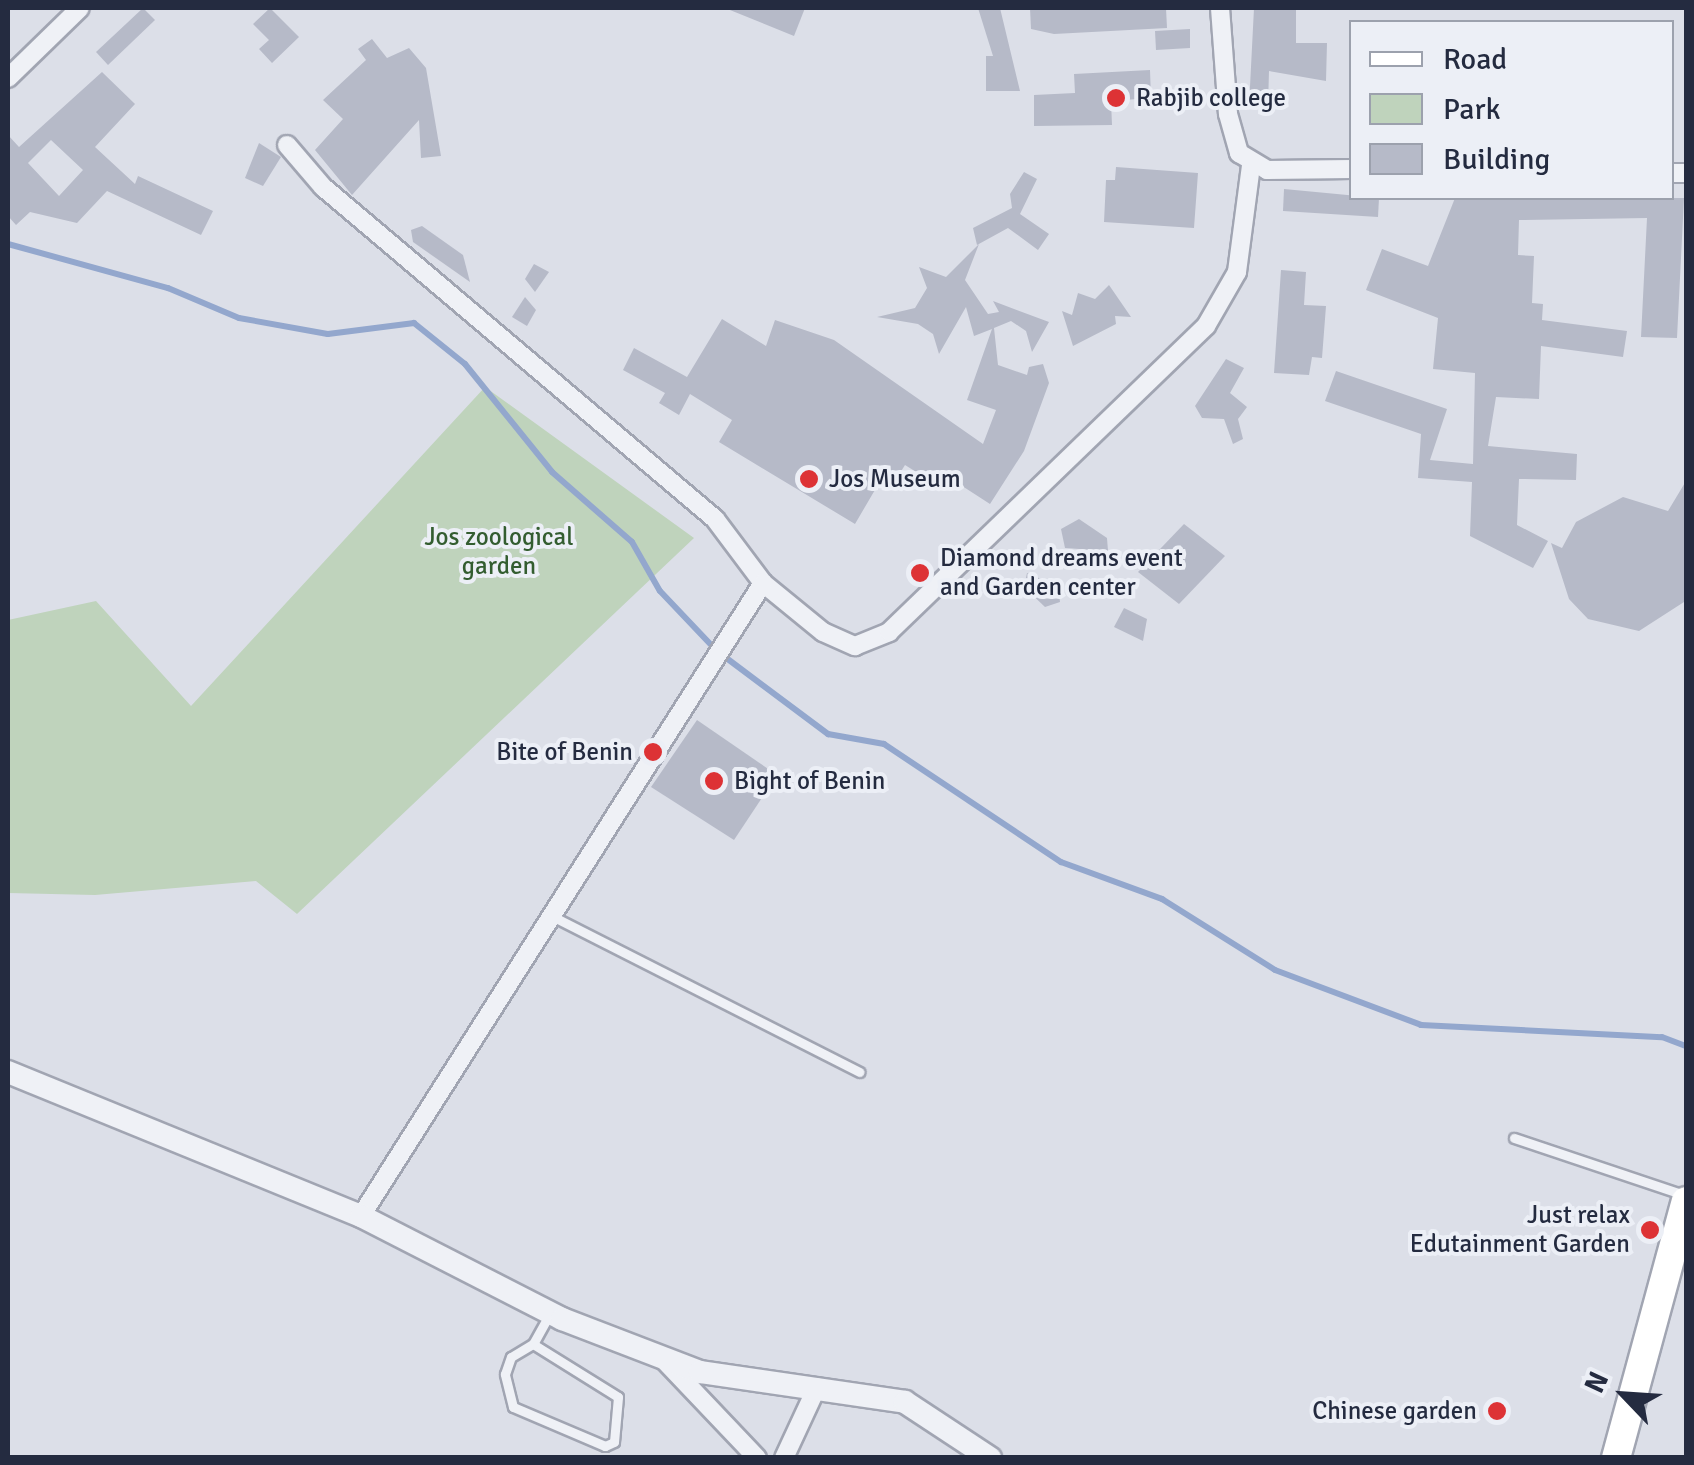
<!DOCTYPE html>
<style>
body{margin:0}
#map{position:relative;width:1694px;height:1465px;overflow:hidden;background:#dcdfe8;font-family:Signika,sans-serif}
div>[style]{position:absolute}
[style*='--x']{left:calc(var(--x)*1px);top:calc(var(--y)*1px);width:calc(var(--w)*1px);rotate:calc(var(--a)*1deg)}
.green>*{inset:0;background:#bfd3bc}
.stream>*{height:6px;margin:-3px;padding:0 3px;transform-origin:3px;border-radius:3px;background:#93a7cd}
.building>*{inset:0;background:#b6bac8}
.roads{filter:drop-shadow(2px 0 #a1a5b2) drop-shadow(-2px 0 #a1a5b2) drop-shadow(0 2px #a1a5b2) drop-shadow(0 -2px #a1a5b2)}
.service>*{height:9px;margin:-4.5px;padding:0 4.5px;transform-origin:4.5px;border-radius:4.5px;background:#eff1f6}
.minor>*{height:18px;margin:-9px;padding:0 9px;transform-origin:9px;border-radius:9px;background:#eff1f6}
.tertiary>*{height:22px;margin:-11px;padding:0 11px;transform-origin:11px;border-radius:11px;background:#eff1f6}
.primary>*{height:28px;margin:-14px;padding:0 14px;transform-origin:14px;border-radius:14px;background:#fff}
.dots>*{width:28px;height:28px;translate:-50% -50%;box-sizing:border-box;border:5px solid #eceff6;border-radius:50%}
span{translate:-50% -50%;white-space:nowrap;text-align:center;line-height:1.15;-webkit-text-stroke:8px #eceff6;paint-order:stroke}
.poi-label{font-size:25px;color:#242b40}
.left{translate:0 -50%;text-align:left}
.right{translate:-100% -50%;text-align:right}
.park-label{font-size:25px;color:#335d30}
.frame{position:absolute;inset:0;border:10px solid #242b40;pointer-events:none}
.legend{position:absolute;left:1349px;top:20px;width:325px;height:180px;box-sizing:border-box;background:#eceff6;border:2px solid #9ca1ad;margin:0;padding:12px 18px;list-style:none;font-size:30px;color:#242b40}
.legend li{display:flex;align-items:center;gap:20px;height:50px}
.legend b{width:50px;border:2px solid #9ca1ad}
.north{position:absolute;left:1574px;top:1345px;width:100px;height:100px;-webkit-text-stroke:8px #eceff6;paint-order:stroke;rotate:295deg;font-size:28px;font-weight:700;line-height:40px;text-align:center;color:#242b40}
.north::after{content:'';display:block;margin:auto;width:35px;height:45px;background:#242b40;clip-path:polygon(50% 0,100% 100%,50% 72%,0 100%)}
</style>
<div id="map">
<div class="green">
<div style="clip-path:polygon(485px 387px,694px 538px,297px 914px,256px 881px,95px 895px,8px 893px,8px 620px,96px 601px,191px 706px)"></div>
</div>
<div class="stream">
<div style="--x:8;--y:244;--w:166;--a:15.4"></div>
<div style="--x:168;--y:288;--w:77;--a:22.9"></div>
<div style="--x:239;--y:318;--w:90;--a:10.2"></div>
<div style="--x:328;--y:334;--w:87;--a:-7.3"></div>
<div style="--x:414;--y:323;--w:65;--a:38.8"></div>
<div style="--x:465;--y:364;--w:139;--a:51.1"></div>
<div style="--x:552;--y:472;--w:106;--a:41.2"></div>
<div style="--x:632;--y:542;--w:56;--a:60.3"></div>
<div style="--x:660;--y:591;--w:83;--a:46.5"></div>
<div style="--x:717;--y:651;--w:139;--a:36.8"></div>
<div style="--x:828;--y:734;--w:57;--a:10.1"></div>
<div style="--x:884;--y:744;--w:213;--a:33.7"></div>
<div style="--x:1061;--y:862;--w:108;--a:20.1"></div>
<div style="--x:1162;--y:899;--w:133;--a:32.1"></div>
<div style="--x:1275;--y:970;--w:156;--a:20.6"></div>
<div style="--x:1421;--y:1025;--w:241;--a:2.9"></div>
<div style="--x:1662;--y:1037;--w:26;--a:21"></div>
</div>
<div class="building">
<div style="clip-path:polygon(143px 8px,155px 20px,108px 65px,96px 52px)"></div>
<div style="clip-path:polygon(270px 8px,299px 37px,272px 63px,259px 49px,269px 40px,253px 24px)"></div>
<div style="clip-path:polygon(725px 8px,805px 8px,794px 36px)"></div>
<div style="clip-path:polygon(978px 8px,1000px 8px,1020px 91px,986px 91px,986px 56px,993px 56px)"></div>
<div style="clip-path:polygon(1030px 8px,1166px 8px,1167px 28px,1054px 34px,1031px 29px)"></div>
<div style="clip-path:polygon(1254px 8px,1296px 8px,1296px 43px,1327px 43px,1326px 81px,1269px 71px,1268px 106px,1249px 106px)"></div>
<div style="clip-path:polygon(1190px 29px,1190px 48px,1156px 50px,1155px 31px)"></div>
<div style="clip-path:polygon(372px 39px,387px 58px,409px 48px,426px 68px,441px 156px,421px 158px,419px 120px,352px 195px,315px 150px,343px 119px,323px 100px,366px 60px,358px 49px)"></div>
<div style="clip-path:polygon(1150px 70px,1151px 98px,1111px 101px,1112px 125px,1034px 126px,1034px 95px,1075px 93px,1074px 74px)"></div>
<div style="clip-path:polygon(evenodd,102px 72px,135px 104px,95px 147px,135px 184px,138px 176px,213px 211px,201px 235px,107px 191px,77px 223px,30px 212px,16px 225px,8px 216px,8px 135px,19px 147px,102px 72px,51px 140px,83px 170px,59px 196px,28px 163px,51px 140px)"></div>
<div style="clip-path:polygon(259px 143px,281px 157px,263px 186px,245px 178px)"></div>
<div style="clip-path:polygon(1116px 167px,1198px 173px,1194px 228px,1104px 222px,1106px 180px,1115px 180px)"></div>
<div style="clip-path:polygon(1024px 172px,1037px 179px,1020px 214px,1049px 234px,1038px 250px,1008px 228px,977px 245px,973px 228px,1012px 208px,1010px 194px)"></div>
<div style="clip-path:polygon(1284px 189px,1379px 198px,1378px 217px,1283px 211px)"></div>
<div style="clip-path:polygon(1455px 198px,1684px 198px,1677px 338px,1641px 337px,1647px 218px,1519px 220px,1518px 255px,1534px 256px,1532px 303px,1543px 304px,1542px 320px,1627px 331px,1623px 357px,1541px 346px,1539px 399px,1496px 397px,1488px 446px,1577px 454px,1576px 480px,1519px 479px,1517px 525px,1548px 541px,1533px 568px,1470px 536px,1472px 482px,1418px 478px,1421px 434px,1325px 401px,1336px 371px,1447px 409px,1430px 460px,1473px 464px,1475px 373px,1433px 369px,1438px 318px,1366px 290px,1382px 249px,1428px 266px)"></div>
<div style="clip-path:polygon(422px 226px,463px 255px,470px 282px,413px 242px,411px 230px)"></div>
<div style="clip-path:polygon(979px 244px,965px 280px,988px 314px,999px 312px,993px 301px,1049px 322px,1032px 352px,1026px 331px,1011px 321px,994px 328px,998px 365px,1027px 375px,1029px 367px,1043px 364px,1049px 383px,1024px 451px,990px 504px,939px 471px,921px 475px,905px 465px,890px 489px,879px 483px,855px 524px,719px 442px,732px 420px,690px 394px,679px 415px,659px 403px,665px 393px,623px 370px,634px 348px,687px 377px,722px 319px,766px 346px,775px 320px,834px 340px,983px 444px,996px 410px,967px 400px,992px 329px,974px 336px,966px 307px,939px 354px,933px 334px,918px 324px,877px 317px,915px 308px,927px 288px,919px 267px,946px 277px)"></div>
<div style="clip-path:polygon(534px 264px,549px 272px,535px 292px,525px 279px)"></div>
<div style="clip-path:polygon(1281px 270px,1306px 272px,1304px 305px,1326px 306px,1322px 358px,1312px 357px,1309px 375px,1274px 373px)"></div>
<div style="clip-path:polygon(1109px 285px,1131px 317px,1115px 316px,1116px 324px,1073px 346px,1062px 311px,1072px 315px,1078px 293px,1095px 299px)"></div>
<div style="clip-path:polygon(525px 297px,536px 310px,527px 326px,512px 317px)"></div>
<div style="clip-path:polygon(1226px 359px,1244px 368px,1230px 393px,1247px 407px,1238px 419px,1243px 439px,1233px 444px,1224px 419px,1202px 418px,1195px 406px)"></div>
<div style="clip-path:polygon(1686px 481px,1684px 602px,1639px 631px,1588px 619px,1569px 599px,1551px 543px,1562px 548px,1576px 522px,1623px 497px,1668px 511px)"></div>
<div style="clip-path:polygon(1079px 519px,1107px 538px,1108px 551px,1065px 548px,1061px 529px)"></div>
<div style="clip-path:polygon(1184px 524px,1225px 556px,1179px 604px,1138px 572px)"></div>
<div style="clip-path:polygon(1027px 573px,1058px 586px,1060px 602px,1045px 607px,1024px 587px)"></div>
<div style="clip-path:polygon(1124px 608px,1147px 619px,1143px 641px,1114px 627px)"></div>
<div style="clip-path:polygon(697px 720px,777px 775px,734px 840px,651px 787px)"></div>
</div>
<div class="roads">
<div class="service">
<div style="--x:550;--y:915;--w:347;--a:26.9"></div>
<div style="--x:1514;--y:1138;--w:179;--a:18.5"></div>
<div style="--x:533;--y:1344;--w:100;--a:31.9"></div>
<div style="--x:618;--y:1397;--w:45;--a:95.1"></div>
<div style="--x:614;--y:1442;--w:10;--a:156"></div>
<div style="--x:605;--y:1446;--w:100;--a:-157"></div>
<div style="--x:513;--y:1407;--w:34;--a:-104"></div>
<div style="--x:505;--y:1374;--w:18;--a:-71"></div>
<div style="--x:511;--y:1357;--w:26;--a:-31"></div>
<div style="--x:533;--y:1344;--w:33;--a:-61"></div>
</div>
<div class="minor">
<div style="--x:1220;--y:8;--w:106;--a:85.7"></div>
<div style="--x:1228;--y:114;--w:41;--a:74.2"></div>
<div style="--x:1239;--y:153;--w:33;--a:31"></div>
<div style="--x:1267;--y:170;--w:85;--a:-0.7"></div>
<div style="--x:8;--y:78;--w:100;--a:-44.2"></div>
<div style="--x:287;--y:145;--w:55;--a:49.4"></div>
<div style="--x:323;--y:187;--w:514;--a:40.26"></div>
<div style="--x:715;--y:519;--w:80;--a:53.1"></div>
<div style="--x:763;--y:583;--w:77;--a:39.2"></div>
<div style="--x:823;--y:632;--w:35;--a:24"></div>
<div style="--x:855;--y:646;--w:37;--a:-22"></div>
<div style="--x:889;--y:632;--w:441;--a:-44"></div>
<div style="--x:1206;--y:326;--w:62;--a:-60.1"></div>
<div style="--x:1237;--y:272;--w:108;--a:-82.5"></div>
<div style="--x:1672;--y:173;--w:14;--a:0"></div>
<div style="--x:361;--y:1216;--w:750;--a:-57.58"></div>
<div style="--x:664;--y:1360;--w:135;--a:46.5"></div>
<div style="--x:784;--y:1458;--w:78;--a:-65.1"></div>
</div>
<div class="tertiary">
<div style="--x:8;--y:1072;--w:381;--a:22.2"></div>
<div style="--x:361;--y:1216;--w:226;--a:27.1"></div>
<div style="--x:562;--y:1319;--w:148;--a:21"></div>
<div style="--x:700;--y:1372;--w:207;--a:8.3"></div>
<div style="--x:905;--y:1402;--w:102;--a:33.4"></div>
</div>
<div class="primary">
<div style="--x:1616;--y:1458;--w:266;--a:-74.8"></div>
</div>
</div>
<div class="dots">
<div style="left:1116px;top:98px;background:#dd3235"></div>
<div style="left:809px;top:479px;background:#dd3235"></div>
<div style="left:920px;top:573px;background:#dd3235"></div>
<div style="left:653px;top:752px;background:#dd3235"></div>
<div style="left:714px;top:781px;background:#dd3235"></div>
<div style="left:1650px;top:1230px;background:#dd3235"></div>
<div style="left:1497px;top:1411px;background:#dd3235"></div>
</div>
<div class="poi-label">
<span class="left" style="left:1136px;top:98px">Rabjib college</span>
<span class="left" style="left:829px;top:479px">Jos Museum</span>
<span class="left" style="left:940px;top:573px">Diamond dreams event<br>and Garden center</span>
<span class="right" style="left:633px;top:752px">Bite of Benin</span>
<span class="left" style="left:734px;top:781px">Bight of Benin</span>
<span class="right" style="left:1630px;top:1230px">Just relax<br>Edutainment Garden</span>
<span class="right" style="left:1477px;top:1411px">Chinese garden</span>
</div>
<div class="park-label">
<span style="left:499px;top:552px">Jos zoological<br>garden</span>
</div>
<div class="frame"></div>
<ul class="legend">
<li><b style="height:12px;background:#fff"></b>Road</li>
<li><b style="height:28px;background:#bfd3bc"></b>Park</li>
<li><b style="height:28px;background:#b6bac8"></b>Building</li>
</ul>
<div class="north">N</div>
</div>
